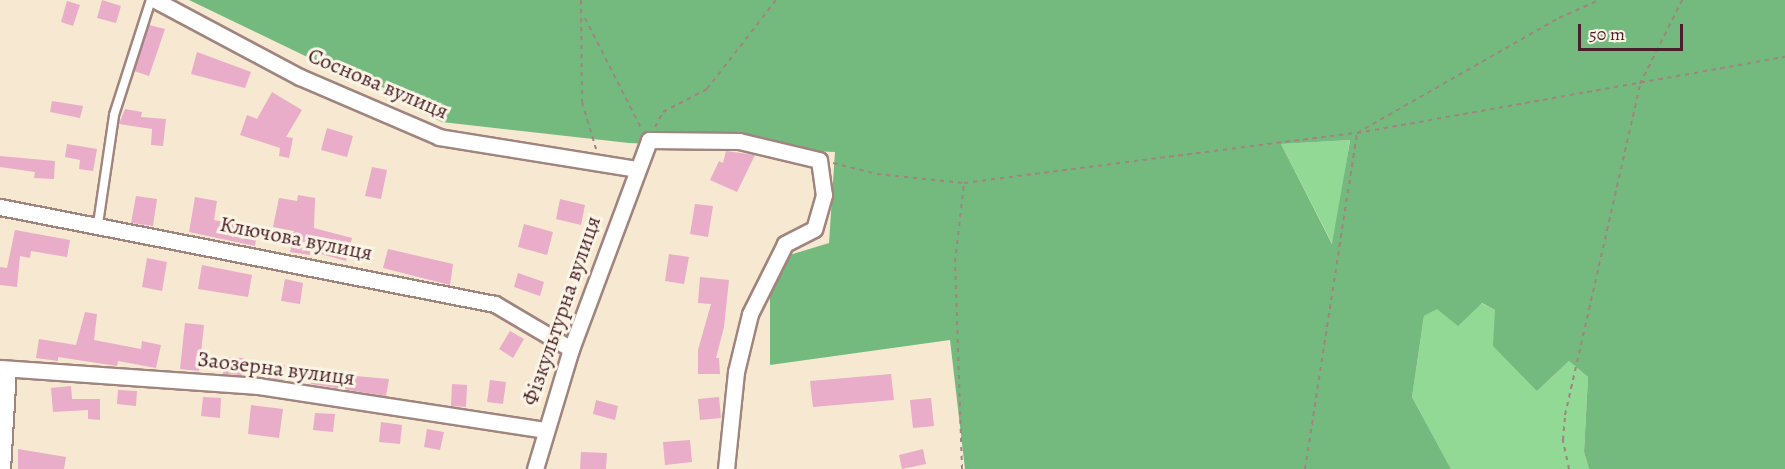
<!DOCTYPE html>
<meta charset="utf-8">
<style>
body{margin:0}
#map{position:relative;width:1785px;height:469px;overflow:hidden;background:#f7e9d1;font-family:Alegreya,serif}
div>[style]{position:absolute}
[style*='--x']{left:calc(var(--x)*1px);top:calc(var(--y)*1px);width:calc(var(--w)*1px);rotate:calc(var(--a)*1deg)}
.green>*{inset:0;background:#91d994}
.forest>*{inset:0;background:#74b97e}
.building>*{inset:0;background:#e9acc9}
.path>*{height:2px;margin-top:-1px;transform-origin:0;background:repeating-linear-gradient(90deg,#a0847e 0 4.5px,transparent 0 9px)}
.roads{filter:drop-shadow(2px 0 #a0847e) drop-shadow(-2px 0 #a0847e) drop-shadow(0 2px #a0847e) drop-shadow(0 -2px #a0847e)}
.lane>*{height:8px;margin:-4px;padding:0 4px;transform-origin:4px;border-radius:4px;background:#fff}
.street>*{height:15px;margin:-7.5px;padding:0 7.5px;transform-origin:7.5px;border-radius:7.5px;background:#fff}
span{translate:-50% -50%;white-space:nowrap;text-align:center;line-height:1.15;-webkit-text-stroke:6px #fcf5e5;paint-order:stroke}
.street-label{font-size:22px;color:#4a1f2b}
.scale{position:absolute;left:1578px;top:24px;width:105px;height:27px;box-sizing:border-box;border:3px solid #4a1f2b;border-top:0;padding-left:8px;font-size:18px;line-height:21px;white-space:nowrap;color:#4a1f2b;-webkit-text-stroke:4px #fcf5e5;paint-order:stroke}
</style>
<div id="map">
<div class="green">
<div style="clip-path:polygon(1350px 140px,1333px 245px,1281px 144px)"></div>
<div style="clip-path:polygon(1481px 303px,1495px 310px,1537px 391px,1569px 361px,1588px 377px,1584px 452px,1589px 469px,1451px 469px,1412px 397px,1424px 316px,1436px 309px)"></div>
</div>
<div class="forest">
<div style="clip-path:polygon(evenodd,189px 0,1785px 0,1785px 469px,1589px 469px,1584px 452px,1588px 377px,1569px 361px,1537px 391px,1493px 346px,1495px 310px,1482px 303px,1458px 326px,1437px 309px,1424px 316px,1412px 397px,1451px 469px,965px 469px,950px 340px,770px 365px,770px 261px,829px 243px,835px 152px,629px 143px,442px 122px,189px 0,1350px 140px,1350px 141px,1332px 244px,1281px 144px,1350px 140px)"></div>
</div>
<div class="building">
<div style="clip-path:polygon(102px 0,121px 6px,116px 23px,97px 18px)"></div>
<div style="clip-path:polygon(67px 1px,80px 5px,73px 26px,61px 22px)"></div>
<div style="clip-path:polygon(149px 25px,165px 29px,149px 76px,134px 71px)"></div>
<div style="clip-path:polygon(197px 52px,251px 72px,245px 88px,191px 74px)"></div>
<div style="clip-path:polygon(272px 92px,302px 110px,286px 137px,293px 138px,289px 158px,279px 156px,280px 148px,240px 135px,247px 115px,257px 119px)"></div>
<div style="clip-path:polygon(52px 101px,83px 106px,80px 118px,50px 112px)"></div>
<div style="clip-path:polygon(125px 109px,142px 112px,141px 117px,166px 119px,163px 146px,151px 145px,152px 129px,119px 124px)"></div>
<div style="clip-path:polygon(327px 128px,353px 136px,347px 157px,321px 150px)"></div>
<div style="clip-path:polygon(67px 144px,97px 149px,93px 171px,79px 169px,80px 160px,65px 157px)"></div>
<div style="clip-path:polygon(726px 151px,755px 155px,737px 192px,710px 180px,719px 161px,723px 163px)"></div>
<div style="clip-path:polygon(0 156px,55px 161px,54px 179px,34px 178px,35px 172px,0 167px)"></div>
<div style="clip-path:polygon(372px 167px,387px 170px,381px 199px,365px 196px)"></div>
<div style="clip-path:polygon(298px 195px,315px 198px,314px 228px,352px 238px,346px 261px,310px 251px,310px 255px,290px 252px,294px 231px,273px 227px,279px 198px,297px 201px)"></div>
<div style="clip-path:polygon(136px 196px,157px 199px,153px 226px,131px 223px)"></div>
<div style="clip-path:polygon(195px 197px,217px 201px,214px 220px,258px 228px,255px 246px,189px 232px)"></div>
<div style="clip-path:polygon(560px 199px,585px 205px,581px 225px,556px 219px)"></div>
<div style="clip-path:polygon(695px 204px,713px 206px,708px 237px,690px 234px)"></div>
<div style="clip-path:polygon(524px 224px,553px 232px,547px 255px,518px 247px)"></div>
<div style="clip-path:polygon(15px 230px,70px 240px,67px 257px,31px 251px,30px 258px,20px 256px,17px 287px,0 285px,0 267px,7px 268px)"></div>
<div style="clip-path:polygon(388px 249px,453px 264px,450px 285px,383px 268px)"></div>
<div style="clip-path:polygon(669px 254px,689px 257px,684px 284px,665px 281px)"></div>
<div style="clip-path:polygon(147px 258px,167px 262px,162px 291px,142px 287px)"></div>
<div style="clip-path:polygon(202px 265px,252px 275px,248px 297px,198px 289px)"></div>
<div style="clip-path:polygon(518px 273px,544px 282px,540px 296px,514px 287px)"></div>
<div style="clip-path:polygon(700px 277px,729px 280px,724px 327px,716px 358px,719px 358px,720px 374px,698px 374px,698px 350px,711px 304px,698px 303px)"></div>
<div style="clip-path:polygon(285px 279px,303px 283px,300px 304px,281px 301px)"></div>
<div style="clip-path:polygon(85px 312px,97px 314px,94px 340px,141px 349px,142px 341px,161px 345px,156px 368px,118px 361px,117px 366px,58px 357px,58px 361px,36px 358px,39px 339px,76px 345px)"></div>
<div style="clip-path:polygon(185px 323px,204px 325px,199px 371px,180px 369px)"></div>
<div style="clip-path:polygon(510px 331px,524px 339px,513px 358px,499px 349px)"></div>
<div style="clip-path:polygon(225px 357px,244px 358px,242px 375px,223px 374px)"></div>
<div style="clip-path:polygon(271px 362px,285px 365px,282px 380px,268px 378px)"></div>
<div style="clip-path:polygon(312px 372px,389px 379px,386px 396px,311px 384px)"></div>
<div style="clip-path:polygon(891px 374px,894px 400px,813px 407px,810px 381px)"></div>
<div style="clip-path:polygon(490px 380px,506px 382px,503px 404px,487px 402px)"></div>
<div style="clip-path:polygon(452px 384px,467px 385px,466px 407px,451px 406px)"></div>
<div style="clip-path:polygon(71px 386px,72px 399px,100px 399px,100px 420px,88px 419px,88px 410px,53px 412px,51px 388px)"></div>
<div style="clip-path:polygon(118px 390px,137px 391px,136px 406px,117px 404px)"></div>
<div style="clip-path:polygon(203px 397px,221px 398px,220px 418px,201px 416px)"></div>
<div style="clip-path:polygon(719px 397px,721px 418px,700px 420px,698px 399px)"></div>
<div style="clip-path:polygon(931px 398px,934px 426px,913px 428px,910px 400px)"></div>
<div style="clip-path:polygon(596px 400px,618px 406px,615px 420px,593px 414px)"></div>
<div style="clip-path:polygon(251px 405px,283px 409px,279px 438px,248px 434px)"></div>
<div style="clip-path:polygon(315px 413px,335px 414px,333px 432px,313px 430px)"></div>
<div style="clip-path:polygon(381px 422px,402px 425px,400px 444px,379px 442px)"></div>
<div style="clip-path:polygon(427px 429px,444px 432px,440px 450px,424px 447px)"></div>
<div style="clip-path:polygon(690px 440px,692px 462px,665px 465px,663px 442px)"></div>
<div style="clip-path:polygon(18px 449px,66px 457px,64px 469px,18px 469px)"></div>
<div style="clip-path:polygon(923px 449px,926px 464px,902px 469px,899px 455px)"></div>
<div style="clip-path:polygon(581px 452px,607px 453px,606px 469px,580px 469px)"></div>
</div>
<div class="path">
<div style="--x:581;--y:0;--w:102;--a:89.4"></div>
<div style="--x:582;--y:102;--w:49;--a:73.4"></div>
<div style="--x:585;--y:18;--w:123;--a:63"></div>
<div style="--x:655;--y:127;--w:17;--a:-62"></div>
<div style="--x:663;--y:112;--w:50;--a:-27.6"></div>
<div style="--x:707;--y:89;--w:113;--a:-52.2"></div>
<div style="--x:833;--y:163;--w:45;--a:14"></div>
<div style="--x:877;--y:174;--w:87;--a:5.9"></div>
<div style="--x:964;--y:183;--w:396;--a:-7.3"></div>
<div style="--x:1357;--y:133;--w:435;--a:-10.1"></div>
<div style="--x:962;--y:469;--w:207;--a:-91.9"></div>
<div style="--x:955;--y:262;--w:80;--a:-83.5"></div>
<div style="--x:1305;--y:469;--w:340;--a:-81.2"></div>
<div style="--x:1357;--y:133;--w:232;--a:-29.7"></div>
<div style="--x:1559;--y:18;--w:44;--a:-24.2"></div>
<div style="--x:1569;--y:469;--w:30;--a:-102"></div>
<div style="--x:1563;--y:440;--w:25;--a:-85"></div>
<div style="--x:1565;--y:415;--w:339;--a:-77.2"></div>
<div style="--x:1640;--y:84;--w:94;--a:-63.4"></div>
</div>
<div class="roads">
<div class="lane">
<div style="--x:98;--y:224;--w:110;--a:-81.6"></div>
<div style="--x:114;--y:115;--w:121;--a:-72.2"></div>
</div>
<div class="street">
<div style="--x:155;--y:0;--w:164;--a:28"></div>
<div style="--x:300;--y:77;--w:151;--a:23.3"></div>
<div style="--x:439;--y:137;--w:200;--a:9.2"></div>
<div style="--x:0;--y:207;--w:504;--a:11.09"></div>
<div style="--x:495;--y:304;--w:88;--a:30.6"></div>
<div style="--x:0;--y:368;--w:259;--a:4"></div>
<div style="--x:258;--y:386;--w:289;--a:8.7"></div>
<div style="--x:2;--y:469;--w:100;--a:-86.6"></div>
<div style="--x:535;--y:469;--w:125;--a:-73.3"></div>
<div style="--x:571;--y:349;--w:223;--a:-69.5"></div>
<div style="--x:649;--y:140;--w:90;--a:0.6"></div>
<div style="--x:739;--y:141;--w:82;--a:13.4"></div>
<div style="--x:819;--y:160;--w:35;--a:82"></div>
<div style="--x:824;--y:195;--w:35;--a:106"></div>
<div style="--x:814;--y:229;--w:33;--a:153"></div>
<div style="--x:785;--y:244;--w:78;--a:116.6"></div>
<div style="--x:750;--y:314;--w:60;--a:103.6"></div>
<div style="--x:736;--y:372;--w:98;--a:95.9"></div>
</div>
</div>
<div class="street-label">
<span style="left:378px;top:84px;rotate:23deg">Соснова вулиця</span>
<span style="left:296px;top:239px;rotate:11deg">Ключова вулиця</span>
<span style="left:562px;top:311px;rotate:-71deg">Фізкультурна вулиця</span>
<span style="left:276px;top:369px;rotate:7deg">Заозерна вулиця</span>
</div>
<div class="scale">50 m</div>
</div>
